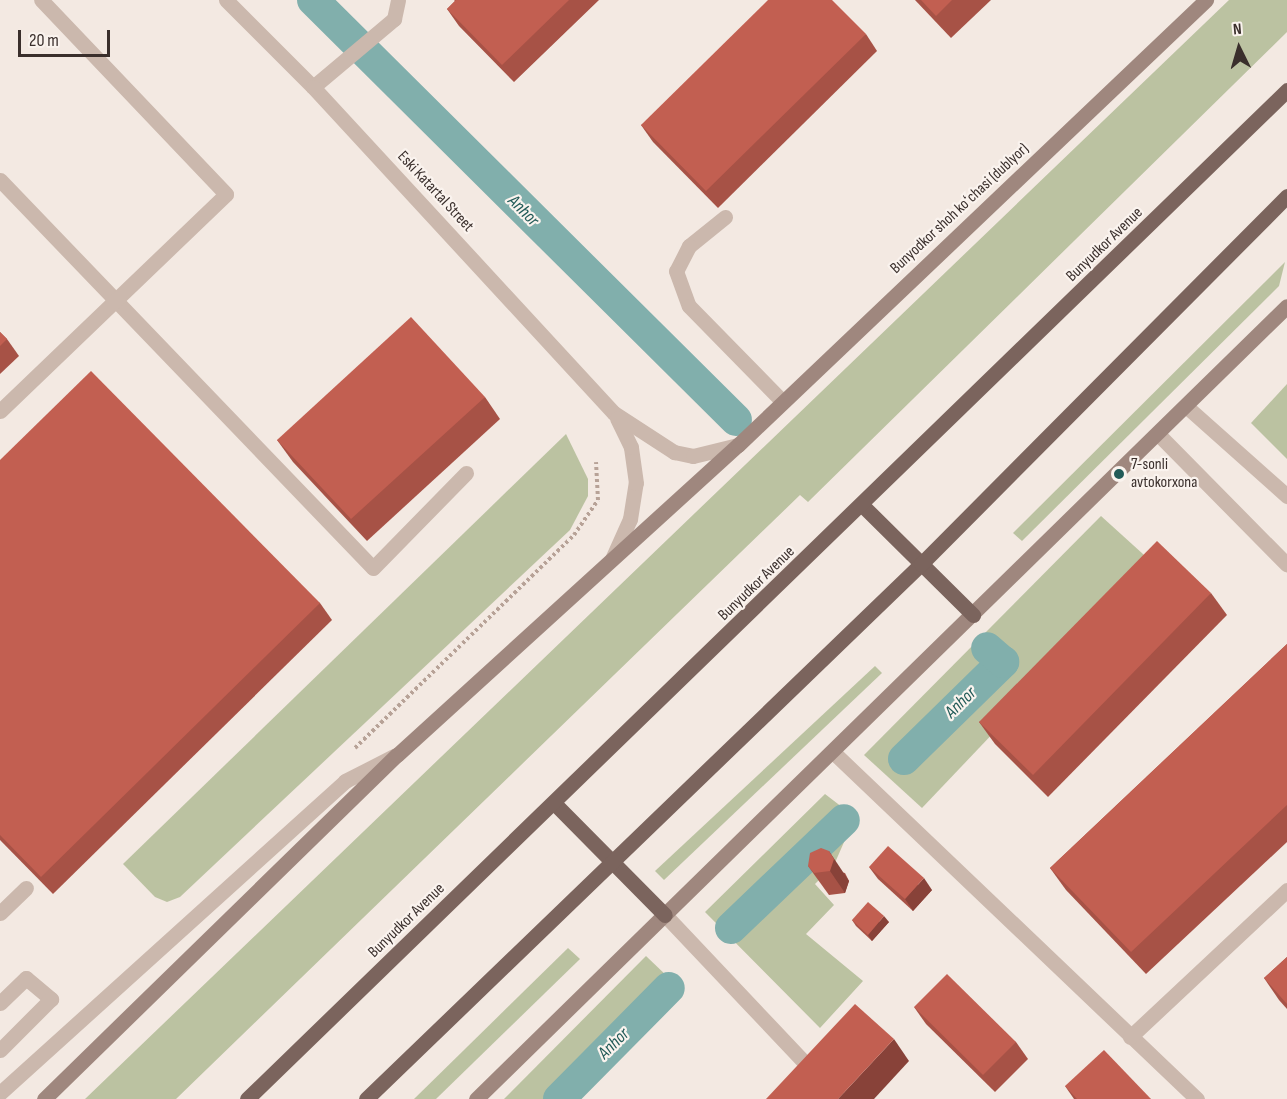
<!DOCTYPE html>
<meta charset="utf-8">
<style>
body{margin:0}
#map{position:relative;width:1287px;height:1099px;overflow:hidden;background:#f3e9e2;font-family:"Sofia Sans Condensed",sans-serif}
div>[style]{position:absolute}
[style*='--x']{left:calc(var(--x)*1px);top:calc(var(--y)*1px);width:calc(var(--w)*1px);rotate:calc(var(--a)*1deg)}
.green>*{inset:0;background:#bbc2a1}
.canal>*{height:32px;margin:-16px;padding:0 16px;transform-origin:16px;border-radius:16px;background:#81afac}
.path>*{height:4px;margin-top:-2px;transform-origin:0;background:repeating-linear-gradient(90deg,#b7a297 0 3px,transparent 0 6px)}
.lane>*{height:15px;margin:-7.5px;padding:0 7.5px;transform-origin:7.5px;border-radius:7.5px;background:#cbb8ad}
.street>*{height:15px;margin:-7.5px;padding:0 7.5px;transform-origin:7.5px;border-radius:7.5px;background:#cbb8ad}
.secondary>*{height:15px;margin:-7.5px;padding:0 7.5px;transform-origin:7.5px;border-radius:7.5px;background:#9f877e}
.primary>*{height:15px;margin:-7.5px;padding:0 7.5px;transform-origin:7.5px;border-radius:7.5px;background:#7b645d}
.wall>*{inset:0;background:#a75246}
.shaded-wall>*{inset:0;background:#884239}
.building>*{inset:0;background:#c25f51}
.dots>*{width:16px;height:16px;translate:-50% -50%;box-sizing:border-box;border:3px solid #faf3ee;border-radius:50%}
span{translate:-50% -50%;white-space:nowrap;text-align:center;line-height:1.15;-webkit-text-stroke:4.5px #faf3ee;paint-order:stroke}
.street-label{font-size:16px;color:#3a2f2c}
.poi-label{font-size:16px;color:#3a2f2c}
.left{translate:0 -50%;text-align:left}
.water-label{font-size:18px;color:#225b58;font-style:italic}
.north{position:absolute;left:1209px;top:18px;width:60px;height:60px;-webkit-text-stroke:4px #faf3ee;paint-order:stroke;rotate:355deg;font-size:16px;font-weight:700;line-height:24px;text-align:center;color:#3a2f2c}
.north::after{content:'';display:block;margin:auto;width:21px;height:27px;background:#3a2f2c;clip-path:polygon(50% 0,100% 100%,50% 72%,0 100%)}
.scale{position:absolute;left:18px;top:30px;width:92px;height:27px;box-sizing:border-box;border:3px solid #3a2f2c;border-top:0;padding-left:8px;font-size:18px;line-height:21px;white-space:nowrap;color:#3a2f2c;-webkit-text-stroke:4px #faf3ee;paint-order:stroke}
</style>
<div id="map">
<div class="green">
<div style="clip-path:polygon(1229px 0,1287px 0,1287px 32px,808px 502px,800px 495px,176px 1099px,85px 1099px)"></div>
<div style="clip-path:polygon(1285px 262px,1279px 286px,1022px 541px,1013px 533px)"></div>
<div style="clip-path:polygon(1287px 384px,1287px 459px,1251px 423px)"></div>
<div style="clip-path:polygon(566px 434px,588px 479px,588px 496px,570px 530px,180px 897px,167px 902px,155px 897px,123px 864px)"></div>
<div style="clip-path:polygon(1101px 516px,1154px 564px,922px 808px,864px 755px)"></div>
<div style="clip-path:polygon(875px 666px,882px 673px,664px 880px,655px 871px)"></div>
<div style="clip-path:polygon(825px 794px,855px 817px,834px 865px,815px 884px,834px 905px,806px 934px,863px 981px,820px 1028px,705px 912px)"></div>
<div style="clip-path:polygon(568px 948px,580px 959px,436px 1099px,414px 1099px)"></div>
<div style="clip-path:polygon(646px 956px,669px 978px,545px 1099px,504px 1099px)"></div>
</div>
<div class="canal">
<div style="--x:313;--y:0;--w:596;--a:44.8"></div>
<div style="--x:904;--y:759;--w:139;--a:-44.4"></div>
<div style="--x:1003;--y:662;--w:21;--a:-139"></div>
<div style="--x:731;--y:928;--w:156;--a:-43.7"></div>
<div style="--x:559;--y:1099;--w:156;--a:-45.3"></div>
</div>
<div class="path">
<div style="--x:355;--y:748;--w:305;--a:-44.2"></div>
<div style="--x:574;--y:535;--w:42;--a:-55.6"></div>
<div style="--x:598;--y:500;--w:38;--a:-93"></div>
</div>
<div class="lane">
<div style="--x:313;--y:87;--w:106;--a:-40"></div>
<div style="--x:394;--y:19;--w:19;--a:-78"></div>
<div style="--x:0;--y:180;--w:538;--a:46.13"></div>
<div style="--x:373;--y:568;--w:133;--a:-45.6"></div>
<div style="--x:725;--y:217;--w:46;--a:141.1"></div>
<div style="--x:689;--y:246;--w:28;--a:117"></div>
<div style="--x:676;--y:271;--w:37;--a:70"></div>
<div style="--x:689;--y:306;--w:134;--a:45.6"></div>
<div style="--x:1187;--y:407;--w:134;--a:41.7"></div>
<div style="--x:0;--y:411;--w:313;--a:-43.8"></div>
<div style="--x:226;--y:194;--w:268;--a:-133.6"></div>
<div style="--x:1159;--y:435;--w:182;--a:45.4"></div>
<div style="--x:833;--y:752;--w:503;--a:43.63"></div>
<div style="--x:0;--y:913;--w:36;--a:-44"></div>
<div style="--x:665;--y:915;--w:253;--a:46.6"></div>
<div style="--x:0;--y:1003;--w:36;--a:-44"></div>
<div style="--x:26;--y:978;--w:33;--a:40"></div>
<div style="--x:51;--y:999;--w:72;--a:135"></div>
<div style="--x:1130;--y:1037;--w:215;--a:-43.1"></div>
<div style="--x:0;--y:1093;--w:465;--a:-42.1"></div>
<div style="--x:345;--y:781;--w:55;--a:-27"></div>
</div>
<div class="street">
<div style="--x:226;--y:0;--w:123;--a:45"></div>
<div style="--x:313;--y:87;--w:444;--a:47.3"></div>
<div style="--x:614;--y:413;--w:72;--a:33"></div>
<div style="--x:674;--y:452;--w:19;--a:12"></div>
<div style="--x:693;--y:456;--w:46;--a:-13.7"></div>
<div style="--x:612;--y:559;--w:44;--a:-65.8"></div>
<div style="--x:630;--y:519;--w:36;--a:-81"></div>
<div style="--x:636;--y:483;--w:36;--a:-98"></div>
<div style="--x:631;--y:447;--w:32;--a:-116"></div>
</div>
<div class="secondary">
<div style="--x:44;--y:1099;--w:493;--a:-44.3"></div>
<div style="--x:397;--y:755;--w:461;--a:-42.3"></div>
<div style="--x:738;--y:445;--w:646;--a:-43.56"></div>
<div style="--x:476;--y:1099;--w:1134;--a:-44.36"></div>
</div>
<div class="primary">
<div style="--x:863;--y:506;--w:155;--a:44.7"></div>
<div style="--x:555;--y:804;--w:156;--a:45.3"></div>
<div style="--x:247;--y:1099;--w:1449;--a:-44.13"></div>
<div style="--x:366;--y:1099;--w:771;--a:-43.95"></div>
<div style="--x:921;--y:564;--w:519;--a:-45.16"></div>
</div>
<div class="wall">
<div style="clip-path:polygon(454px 0,599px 0,514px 82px,459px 26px,447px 9px,455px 1px)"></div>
<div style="clip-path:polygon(915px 0,991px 0,951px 38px)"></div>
<div style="clip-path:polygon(866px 34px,877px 51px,718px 208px,653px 142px,641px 125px)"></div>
<div style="clip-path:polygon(0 332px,7px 339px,19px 356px,0 374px)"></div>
<div style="clip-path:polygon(485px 397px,500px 419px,367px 541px,293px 462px,277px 440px)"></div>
<div style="clip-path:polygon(0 460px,320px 603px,332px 620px,53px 894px,0 840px)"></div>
<div style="clip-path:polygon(1211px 593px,1227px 615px,1048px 797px,995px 744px,979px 722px)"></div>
<div style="clip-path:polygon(1287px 644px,1287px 842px,1146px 974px,1066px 890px,1050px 868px)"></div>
<div style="clip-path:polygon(808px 866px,845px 873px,849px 881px,845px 893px,829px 895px)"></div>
<div style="clip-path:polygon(869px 867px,932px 890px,913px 911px,878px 879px)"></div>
<div style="clip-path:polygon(852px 920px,889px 922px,872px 941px,856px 926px)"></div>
<div style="clip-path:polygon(1287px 957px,1287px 1009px,1279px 1000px,1264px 978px)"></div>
<div style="clip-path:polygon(914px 1007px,1016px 1042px,1028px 1059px,995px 1092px,926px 1024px)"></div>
<div style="clip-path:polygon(1065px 1086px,1151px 1099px,1074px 1099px)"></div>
</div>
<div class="shaded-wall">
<div style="clip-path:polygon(829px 851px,849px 881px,845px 893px,830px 871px)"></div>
<div style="clip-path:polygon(924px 878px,932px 890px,913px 911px,905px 899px)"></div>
<div style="clip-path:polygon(884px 916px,889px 922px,872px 941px,868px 935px)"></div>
<div style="clip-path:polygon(894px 1039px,909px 1061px,874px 1099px,838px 1099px)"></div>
</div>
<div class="building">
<div style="clip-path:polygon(456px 0,569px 0,502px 65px,447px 9px)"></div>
<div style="clip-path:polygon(768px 0,832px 0,866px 34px,706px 191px,641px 125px)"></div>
<div style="clip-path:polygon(921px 0,952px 0,936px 16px)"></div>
<div style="clip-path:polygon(411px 317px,485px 397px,351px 519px,277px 440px)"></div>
<div style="clip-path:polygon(0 332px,7px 339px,0 346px)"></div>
<div style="clip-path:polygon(91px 371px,320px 603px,41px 877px,0 835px,0 460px)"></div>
<div style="clip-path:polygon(1157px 541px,1211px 593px,1033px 775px,979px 722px)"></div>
<div style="clip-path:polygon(1287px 644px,1287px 805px,1131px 952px,1050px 868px)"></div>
<div style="clip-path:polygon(888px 846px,924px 878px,905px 899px,869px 867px)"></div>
<div style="clip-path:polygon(821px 848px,829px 851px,834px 859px,830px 871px,814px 873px,808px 866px,810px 853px)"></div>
<div style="clip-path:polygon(868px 902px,884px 916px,868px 935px,852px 920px)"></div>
<div style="clip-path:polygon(1287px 957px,1287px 1004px,1264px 978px)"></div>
<div style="clip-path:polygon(947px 974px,1016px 1042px,983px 1075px,914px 1007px)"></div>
<div style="clip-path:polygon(855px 1004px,894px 1039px,838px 1099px,766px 1099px)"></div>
<div style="clip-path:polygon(1104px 1050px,1151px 1099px,1077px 1099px,1065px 1086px)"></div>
</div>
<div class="dots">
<div style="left:1119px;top:474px;background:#225b58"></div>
</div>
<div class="street-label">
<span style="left:435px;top:192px;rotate:47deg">Eski Katartal Street</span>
<span style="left:960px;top:209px;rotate:-43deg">Bunyodkor shoh koʻchasi (dublyor)</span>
<span style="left:1105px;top:245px;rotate:-44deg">Bunyudkor Avenue</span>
<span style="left:757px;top:584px;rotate:-44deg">Bunyudkor Avenue</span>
<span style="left:407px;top:921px;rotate:-44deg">Bunyudkor Avenue</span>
</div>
<div class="poi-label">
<span class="left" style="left:1131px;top:474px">7-sonli<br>avtokorxona</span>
</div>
<div class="water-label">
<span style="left:523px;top:211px;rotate:45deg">Anhor</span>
<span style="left:961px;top:703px;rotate:-44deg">Anhor</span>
<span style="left:614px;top:1044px;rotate:-45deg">Anhor</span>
</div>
<div class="north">N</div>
<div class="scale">20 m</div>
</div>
